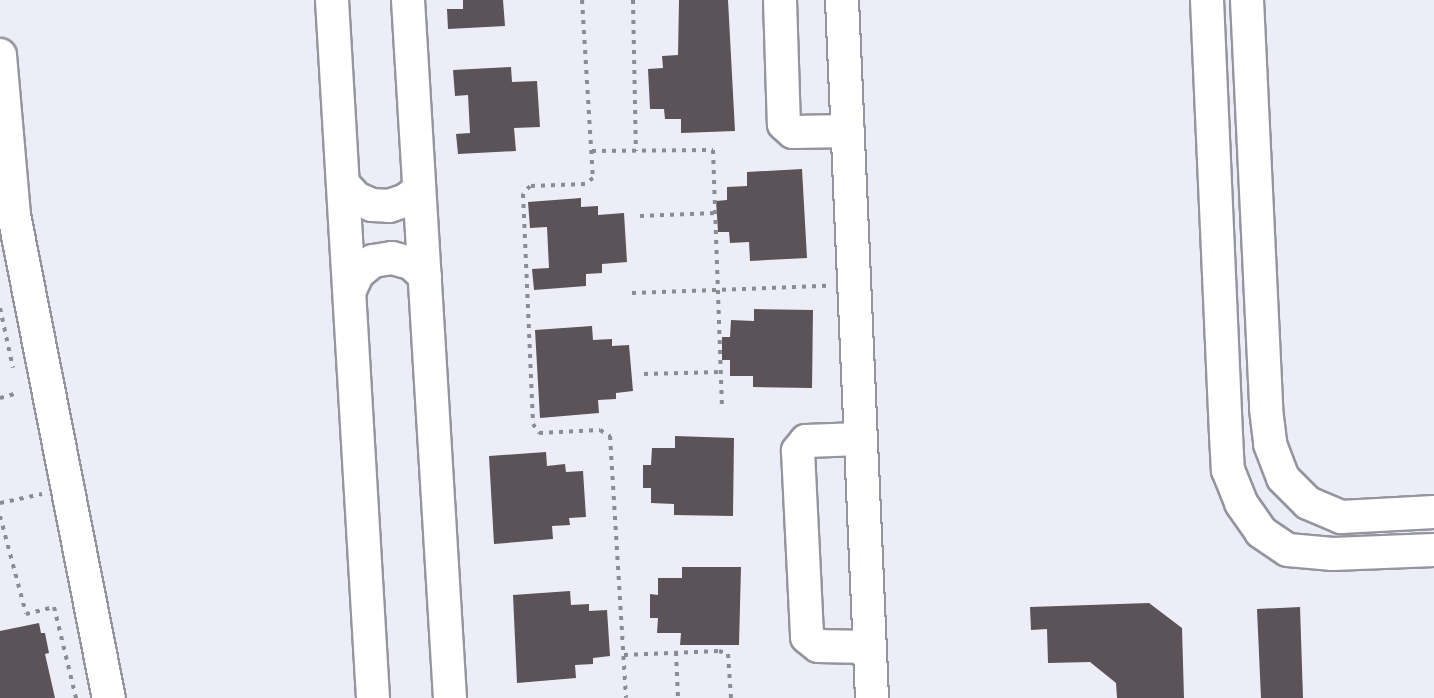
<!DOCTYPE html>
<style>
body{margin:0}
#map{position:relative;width:1434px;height:698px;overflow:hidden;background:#ecedf6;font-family:Overpass,sans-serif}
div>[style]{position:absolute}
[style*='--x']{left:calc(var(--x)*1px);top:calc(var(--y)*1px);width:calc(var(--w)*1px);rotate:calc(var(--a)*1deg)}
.building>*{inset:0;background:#5c5358}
.path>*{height:4px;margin-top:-2px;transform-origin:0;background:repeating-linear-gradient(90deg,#8b8c92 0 4px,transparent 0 10px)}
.roads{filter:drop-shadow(2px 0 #94959e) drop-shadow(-2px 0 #94959e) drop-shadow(0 2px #94959e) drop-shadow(0 -2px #94959e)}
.minor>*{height:32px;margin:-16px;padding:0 16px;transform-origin:16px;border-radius:16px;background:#fff}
span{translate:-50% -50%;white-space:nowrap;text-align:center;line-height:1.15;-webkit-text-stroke:8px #ecedf6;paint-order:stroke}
</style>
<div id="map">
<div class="building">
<div style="clip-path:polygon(463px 0,503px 0,505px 26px,448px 29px,447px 9px,463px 9px)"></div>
<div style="clip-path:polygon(679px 0,728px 0,735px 131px,681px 133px,681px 119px,665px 119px,664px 109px,650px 109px,648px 69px,663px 68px,662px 56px,678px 55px)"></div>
<div style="clip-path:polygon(511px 67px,512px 82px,537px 81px,540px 127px,514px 128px,516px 151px,458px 154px,456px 134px,470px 133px,468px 95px,455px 96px,453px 70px)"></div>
<div style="clip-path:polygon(802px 169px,807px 258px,750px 261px,749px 242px,730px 243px,729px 232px,718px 232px,716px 201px,727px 200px,727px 187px,747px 186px,747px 172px)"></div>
<div style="clip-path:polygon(581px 198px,581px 207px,598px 206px,598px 215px,624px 213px,627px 262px,602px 264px,602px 273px,586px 274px,586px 286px,534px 290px,532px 269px,549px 268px,547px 227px,530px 228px,528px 202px)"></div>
<div style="clip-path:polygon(754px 309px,813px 310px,812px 388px,753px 387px,753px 376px,730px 376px,730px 360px,722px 360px,722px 337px,730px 337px,731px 320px,754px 321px)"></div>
<div style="clip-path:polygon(592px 326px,593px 340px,612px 339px,612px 346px,629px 345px,633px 391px,616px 393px,616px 399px,598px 400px,599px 413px,540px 418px,535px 330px)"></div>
<div style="clip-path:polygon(675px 436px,734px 438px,733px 516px,674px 515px,674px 504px,651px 503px,651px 488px,643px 488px,643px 465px,651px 465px,652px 448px,675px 448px)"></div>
<div style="clip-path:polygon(546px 452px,547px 466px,565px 464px,566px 472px,583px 471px,586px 517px,569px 518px,570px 525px,552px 526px,553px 539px,494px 544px,489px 456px)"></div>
<div style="clip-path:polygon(682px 567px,741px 567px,739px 645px,680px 645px,681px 633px,657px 633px,658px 618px,650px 618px,650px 594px,658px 595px,658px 578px,682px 578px)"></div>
<div style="clip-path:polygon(570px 591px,571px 605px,589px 604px,589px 611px,607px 610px,610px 656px,593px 658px,593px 664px,575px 665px,576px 678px,517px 683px,513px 595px)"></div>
<div style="clip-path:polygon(1149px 603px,1182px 628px,1184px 698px,1117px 698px,1116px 683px,1090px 662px,1048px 663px,1047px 629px,1031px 630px,1030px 607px)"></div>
<div style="clip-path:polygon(1300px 607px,1303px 698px,1261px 698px,1257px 609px)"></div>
<div style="clip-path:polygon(39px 623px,41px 633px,45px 633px,49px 653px,45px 654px,55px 698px,0 698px,0 631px)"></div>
</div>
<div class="path">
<div style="--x:582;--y:0;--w:178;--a:86.5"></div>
<div style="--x:593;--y:178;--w:10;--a:143"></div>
<div style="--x:585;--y:184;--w:55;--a:177.9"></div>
<div style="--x:530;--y:186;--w:11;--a:131"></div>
<div style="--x:523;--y:194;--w:230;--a:87.5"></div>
<div style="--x:533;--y:424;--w:11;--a:56"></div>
<div style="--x:539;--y:433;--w:61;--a:-2.8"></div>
<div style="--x:600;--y:430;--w:12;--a:31"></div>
<div style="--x:610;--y:436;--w:262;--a:86.5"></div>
<div style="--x:633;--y:0;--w:151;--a:88.9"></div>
<div style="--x:592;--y:151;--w:121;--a:-0.5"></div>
<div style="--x:713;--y:150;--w:258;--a:88"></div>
<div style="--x:640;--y:216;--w:75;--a:-2.3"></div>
<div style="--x:632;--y:293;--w:195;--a:-2.1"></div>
<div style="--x:0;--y:308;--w:61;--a:77.8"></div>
<div style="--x:644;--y:374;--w:77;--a:-1.5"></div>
<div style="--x:0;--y:398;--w:19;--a:-16"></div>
<div style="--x:0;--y:503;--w:43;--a:-12.1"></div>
<div style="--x:0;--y:516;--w:101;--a:75.1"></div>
<div style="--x:26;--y:614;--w:29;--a:-14"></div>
<div style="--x:54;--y:607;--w:94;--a:76.4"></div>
<div style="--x:676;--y:652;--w:46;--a:87.5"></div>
<div style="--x:624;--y:655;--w:95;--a:-2.4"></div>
<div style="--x:719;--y:651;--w:9;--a:18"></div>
<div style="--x:728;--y:654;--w:44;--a:86.1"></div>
</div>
<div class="roads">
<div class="minor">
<div style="--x:332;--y:0;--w:699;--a:86.64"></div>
<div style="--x:408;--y:0;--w:699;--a:86.56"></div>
<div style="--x:780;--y:0;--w:124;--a:88.2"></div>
<div style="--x:784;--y:124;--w:12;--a:42"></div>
<div style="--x:793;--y:132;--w:55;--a:-1"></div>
<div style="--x:842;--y:0;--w:699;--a:87.54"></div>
<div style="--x:1207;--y:0;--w:435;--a:87.5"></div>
<div style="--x:1226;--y:435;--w:35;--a:87"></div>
<div style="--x:1228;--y:470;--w:35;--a:68"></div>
<div style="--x:1241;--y:503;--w:35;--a:55"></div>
<div style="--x:1261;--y:532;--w:32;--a:34"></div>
<div style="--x:1288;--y:550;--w:45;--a:5.1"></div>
<div style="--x:1333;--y:554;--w:101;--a:-2.3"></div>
<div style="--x:1247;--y:0;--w:409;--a:87.3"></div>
<div style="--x:1266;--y:409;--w:35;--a:83"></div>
<div style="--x:1270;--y:444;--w:36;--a:69"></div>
<div style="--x:1283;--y:478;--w:35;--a:45"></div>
<div style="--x:1308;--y:503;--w:36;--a:23"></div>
<div style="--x:1341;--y:517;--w:93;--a:-3.1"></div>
<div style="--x:0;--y:55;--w:161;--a:85"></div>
<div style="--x:14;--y:215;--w:492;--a:78.9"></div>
<div style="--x:344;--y:185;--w:18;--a:47"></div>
<div style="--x:356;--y:198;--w:17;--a:24"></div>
<div style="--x:372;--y:205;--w:17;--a:3"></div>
<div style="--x:389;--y:206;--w:18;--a:-19"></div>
<div style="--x:406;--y:200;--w:16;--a:-38"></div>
<div style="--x:350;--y:290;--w:19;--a:-65"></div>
<div style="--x:358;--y:273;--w:19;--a:-39"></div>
<div style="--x:373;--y:261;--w:19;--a:-9"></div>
<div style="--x:392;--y:258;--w:20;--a:15"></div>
<div style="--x:411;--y:263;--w:19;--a:43"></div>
<div style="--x:860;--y:439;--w:54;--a:177.9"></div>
<div style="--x:806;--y:441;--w:13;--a:129"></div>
<div style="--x:798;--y:451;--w:186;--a:87.2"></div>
<div style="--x:807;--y:637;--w:14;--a:39"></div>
<div style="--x:818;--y:646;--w:50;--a:1.1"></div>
</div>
</div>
</div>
